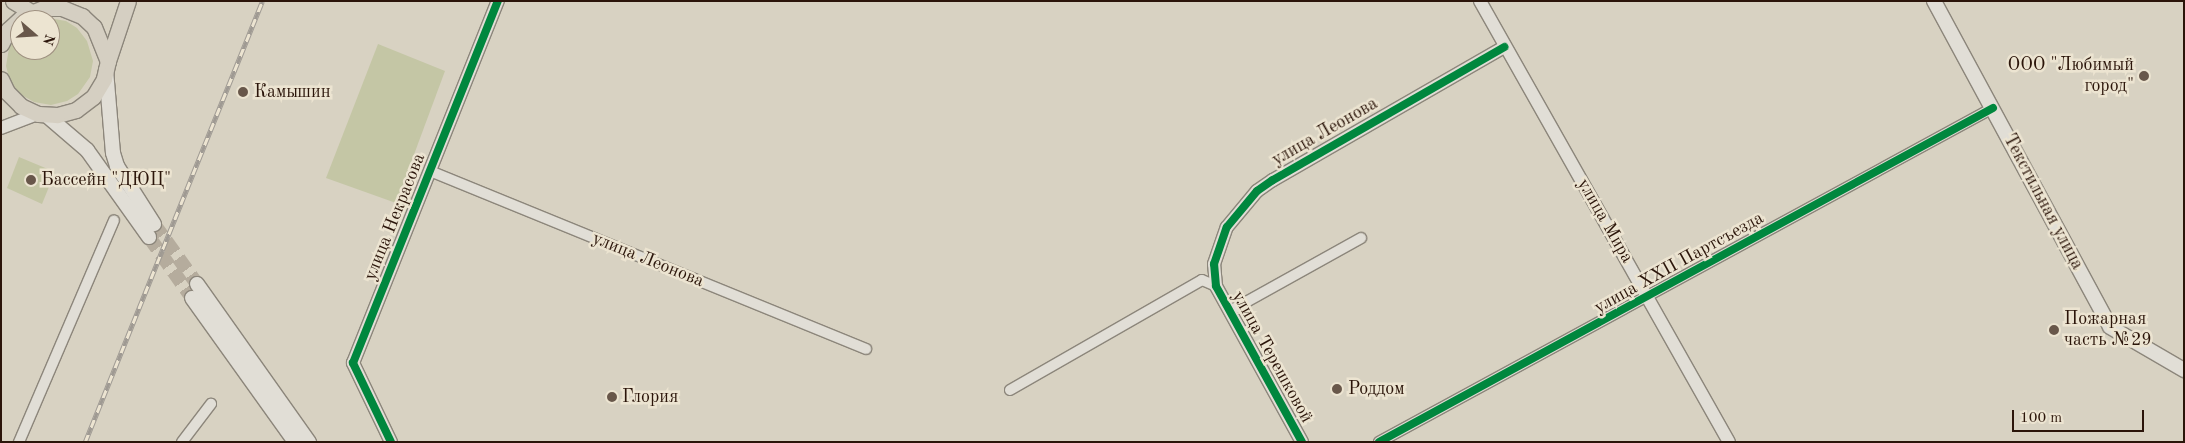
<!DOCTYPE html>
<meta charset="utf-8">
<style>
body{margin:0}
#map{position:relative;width:2185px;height:443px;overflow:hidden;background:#d8d2c2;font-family:"Old Standard TT",serif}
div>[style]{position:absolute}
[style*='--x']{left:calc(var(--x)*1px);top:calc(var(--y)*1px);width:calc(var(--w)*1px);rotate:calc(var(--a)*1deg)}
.green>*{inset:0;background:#c4c6a5}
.secondary-tunnel>*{height:14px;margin-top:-7px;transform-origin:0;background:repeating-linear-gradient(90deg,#b5ac9d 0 14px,transparent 0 21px)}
.roads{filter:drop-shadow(1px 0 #8c867b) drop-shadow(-1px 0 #8c867b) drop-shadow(0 1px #8c867b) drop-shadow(0 -1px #8c867b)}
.minor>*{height:10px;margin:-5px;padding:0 5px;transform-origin:5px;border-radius:5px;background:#e1ded6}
.tertiary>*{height:12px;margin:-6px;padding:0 6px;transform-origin:6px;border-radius:6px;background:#e1ded6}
.secondary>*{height:14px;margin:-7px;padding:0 7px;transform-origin:7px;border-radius:7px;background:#e1ded6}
.primary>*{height:15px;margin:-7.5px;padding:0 7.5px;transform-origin:7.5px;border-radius:7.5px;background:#d5cfc2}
.rail>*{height:4.5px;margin-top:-2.25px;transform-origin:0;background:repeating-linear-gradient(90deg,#ece4d1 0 8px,#9f9a93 0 16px);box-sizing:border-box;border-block:1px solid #9f9a93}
.cycleway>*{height:8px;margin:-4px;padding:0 4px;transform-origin:4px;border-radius:4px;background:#00873e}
.dots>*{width:14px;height:14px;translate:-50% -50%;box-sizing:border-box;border:2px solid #ece4d1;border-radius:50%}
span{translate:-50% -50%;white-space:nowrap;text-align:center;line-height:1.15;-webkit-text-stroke:5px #ece4d1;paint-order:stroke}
.poi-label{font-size:18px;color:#2b150a}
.right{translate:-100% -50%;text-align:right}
.left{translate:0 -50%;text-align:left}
.street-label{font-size:18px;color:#2b150a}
.frame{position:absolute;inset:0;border:2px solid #2b150a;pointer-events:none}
.north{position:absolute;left:10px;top:10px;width:50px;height:50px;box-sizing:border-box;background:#ece4d1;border:1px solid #9f9181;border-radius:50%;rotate:109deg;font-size:14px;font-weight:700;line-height:20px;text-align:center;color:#2b150a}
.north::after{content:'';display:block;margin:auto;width:18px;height:22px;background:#68574a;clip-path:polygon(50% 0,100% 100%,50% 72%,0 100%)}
.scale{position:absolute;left:2012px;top:410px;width:132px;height:22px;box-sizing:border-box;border:2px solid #2b150a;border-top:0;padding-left:6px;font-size:15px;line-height:18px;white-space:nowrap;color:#2b150a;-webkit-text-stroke:4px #ece4d1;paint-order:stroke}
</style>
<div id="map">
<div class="green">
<div style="clip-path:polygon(48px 18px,66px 21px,77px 28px,87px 41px,93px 61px,90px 77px,78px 94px,67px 101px,51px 105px,34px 102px,20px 94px,10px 81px,6px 66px,10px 42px,20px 29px,20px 50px,50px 50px,50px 20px,36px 20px)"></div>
<div style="clip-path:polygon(378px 44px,445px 71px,396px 203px,326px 178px)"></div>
<div style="clip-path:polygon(19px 157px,55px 172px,42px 204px,7px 188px)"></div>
</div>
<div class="secondary-tunnel">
<div style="--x:154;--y:224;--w:74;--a:54.4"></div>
<div style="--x:149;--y:237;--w:75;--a:54.8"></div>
</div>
<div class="roads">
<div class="minor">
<div style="--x:430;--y:171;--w:471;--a:22.2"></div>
<div style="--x:1230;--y:311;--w:150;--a:-29.1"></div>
<div style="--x:1010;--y:390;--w:221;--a:-29.8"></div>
<div style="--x:1202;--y:280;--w:15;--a:23"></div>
<div style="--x:19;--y:442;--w:241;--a:-66.8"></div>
<div style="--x:182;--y:442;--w:48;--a:-52.7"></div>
<div style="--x:1379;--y:442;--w:699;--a:-28.55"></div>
</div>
<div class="tertiary">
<div style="--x:1480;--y:1;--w:506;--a:60.55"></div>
<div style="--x:1;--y:128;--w:40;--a:-21"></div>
<div style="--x:391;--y:442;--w:88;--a:-115.7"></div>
<div style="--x:353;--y:363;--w:390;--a:-68.2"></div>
<div style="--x:1302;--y:442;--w:178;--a:-118.9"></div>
<div style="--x:1216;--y:286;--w:22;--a:-95"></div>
<div style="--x:1214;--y:264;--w:39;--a:-71"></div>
<div style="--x:1227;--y:227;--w:47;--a:-50.2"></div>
<div style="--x:1257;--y:191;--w:19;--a:-35"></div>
<div style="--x:1273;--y:180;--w:267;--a:-29.9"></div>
</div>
<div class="secondary">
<div style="--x:1934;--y:1;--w:370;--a:61.6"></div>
<div style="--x:2110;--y:327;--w:86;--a:30.2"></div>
<div style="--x:106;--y:70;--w:83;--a:85.2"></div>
<div style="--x:113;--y:153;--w:14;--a:73"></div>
<div style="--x:117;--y:166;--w:69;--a:57.5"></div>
<div style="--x:46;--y:115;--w:54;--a:40.5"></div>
<div style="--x:87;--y:150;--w:107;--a:54.5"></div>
<div style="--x:197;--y:284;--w:194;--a:54.7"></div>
<div style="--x:192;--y:298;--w:177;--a:54.4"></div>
</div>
<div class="primary">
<div style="--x:13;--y:1;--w:21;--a:31"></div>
<div style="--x:1;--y:44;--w:16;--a:-63"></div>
<div style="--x:8;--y:30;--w:21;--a:-43"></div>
<div style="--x:23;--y:16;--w:22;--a:-21"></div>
<div style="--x:44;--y:8;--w:18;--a:0"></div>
<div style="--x:62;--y:8;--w:22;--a:22"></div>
<div style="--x:82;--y:16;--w:16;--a:43"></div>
<div style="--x:94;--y:27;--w:37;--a:68"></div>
<div style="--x:108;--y:61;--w:18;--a:103"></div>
<div style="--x:104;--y:79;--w:21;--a:121"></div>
<div style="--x:93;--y:97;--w:21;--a:143"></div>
<div style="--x:76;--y:110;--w:20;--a:165"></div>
<div style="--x:57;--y:115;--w:19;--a:-177"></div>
<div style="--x:38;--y:114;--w:19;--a:-155"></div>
<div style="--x:21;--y:106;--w:20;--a:-135"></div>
<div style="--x:7;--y:92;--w:14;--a:-115"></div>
<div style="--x:108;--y:61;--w:63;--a:-71.6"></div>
</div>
</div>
<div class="rail">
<div style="--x:85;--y:442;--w:475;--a:-68.1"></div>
</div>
<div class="cycleway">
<div style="--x:391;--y:442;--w:88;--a:-115.7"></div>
<div style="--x:353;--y:363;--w:390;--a:-68.2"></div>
<div style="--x:1302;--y:442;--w:178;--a:-118.9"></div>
<div style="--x:1216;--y:286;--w:22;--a:-95"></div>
<div style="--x:1214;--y:264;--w:39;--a:-71"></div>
<div style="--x:1227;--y:227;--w:47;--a:-50.2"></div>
<div style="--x:1257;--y:191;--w:19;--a:-35"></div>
<div style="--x:1273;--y:180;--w:267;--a:-29.9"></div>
<div style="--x:1379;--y:442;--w:699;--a:-28.55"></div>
</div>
<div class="dots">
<div style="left:2144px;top:76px;background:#68574a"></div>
<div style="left:243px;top:92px;background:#68574a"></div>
<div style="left:31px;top:180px;background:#68574a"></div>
<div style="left:2054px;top:330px;background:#68574a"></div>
<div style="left:1337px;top:389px;background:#68574a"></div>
<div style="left:612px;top:397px;background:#68574a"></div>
</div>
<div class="poi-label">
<span class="right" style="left:2134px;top:76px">ООО "Любимый<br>город"</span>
<span class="left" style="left:254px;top:92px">Камышин</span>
<span class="left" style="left:41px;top:180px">Бассейн "ДЮЦ"</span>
<span class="left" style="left:2064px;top:330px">Пожарная<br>часть №29</span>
<span class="left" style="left:1348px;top:389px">Роддом</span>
<span class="left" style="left:622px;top:397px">Глория</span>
</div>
<div class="street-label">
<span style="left:1325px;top:132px;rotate:-30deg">улица Леонова</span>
<span style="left:2043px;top:202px;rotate:62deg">Текстильная улица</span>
<span style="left:395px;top:217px;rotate:-68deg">улица Некрасова</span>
<span style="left:1605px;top:221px;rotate:60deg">улица Мира</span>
<span style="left:648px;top:260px;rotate:22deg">улица Леонова</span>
<span style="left:1679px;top:263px;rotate:-29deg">улица XXII Партсъезда</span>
<span style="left:1272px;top:357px;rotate:61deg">улица Терешковой</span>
</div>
<div class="frame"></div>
<div class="north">N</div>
<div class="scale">100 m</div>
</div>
